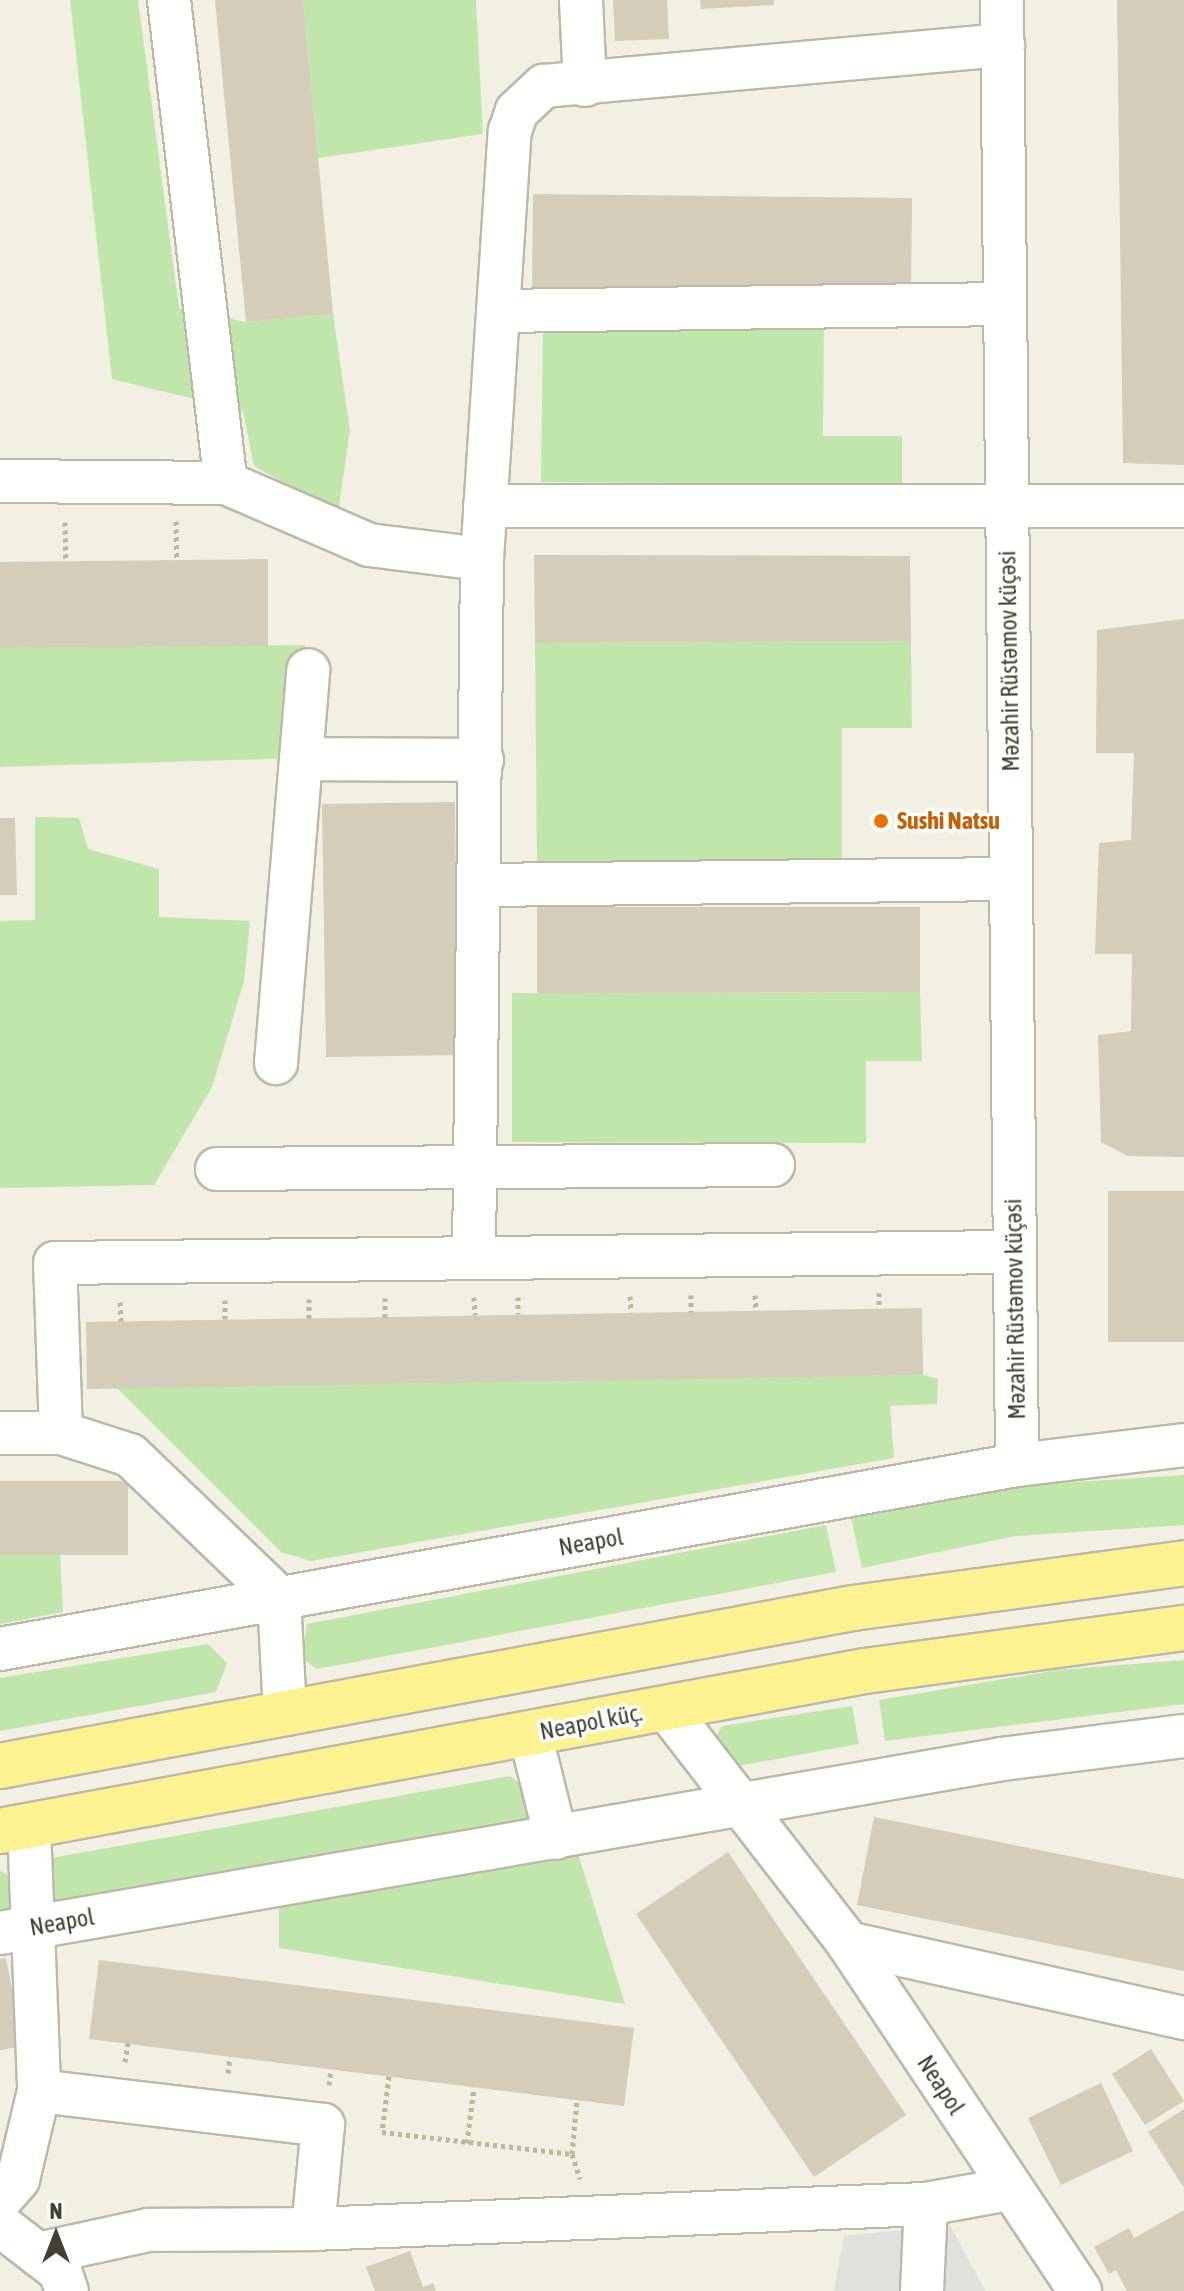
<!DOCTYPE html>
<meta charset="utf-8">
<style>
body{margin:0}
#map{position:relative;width:1184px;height:2291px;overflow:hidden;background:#f1f0e3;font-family:"Asap Condensed",sans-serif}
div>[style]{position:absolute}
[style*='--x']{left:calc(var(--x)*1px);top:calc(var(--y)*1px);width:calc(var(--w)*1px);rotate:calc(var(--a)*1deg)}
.green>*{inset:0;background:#c1e6ac}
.parking>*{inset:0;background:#e2e0dc}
.building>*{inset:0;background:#d3cdb9}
.path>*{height:5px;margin-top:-2.5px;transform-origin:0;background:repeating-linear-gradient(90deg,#beb897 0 4px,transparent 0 8px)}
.roads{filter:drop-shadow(2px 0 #bcb9a6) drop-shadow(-2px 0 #bcb9a6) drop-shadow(0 2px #bcb9a6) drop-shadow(0 -2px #bcb9a6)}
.minor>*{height:42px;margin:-21px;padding:0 21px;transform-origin:21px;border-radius:21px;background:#fff}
.major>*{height:44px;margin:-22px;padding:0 22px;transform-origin:22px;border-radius:22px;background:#fdf291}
.dots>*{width:22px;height:22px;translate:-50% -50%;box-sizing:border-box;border:4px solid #fff;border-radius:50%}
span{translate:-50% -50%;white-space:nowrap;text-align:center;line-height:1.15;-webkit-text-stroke:7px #fff;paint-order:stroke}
.street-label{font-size:24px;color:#434033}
.food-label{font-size:24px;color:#c56008;font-weight:700}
.left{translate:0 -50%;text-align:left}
.north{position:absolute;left:16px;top:2195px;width:80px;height:80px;-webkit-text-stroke:6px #fff;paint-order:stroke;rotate:0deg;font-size:22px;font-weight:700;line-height:32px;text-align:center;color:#434033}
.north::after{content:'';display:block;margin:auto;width:28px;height:36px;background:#434033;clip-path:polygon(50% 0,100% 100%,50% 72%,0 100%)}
</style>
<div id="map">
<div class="green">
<div style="clip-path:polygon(70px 0,138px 0,179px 308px,246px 322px,333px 314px,350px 430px,338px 513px,254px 466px,243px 411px,112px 379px)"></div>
<div style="clip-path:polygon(303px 0,476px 0,483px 134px,318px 158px)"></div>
<div style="clip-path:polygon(543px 323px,824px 325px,823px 436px,902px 436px,902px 485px,541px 482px)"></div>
<div style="clip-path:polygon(911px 641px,912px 728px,842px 728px,842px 866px,537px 868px,535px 643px)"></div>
<div style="clip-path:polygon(305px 645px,300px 758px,0 767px,0 648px)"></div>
<div style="clip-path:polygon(35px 817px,79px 818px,88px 849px,159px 869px,159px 917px,250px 921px,244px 981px,212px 1087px,154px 1185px,0 1188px,0 921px,35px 920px)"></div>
<div style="clip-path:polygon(920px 992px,922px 1061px,866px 1061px,866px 1143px,512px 1142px,512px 993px)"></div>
<div style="clip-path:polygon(923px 1375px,938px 1379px,937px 1404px,890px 1406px,894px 1458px,311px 1561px,281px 1552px,117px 1388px)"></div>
<div style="clip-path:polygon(1184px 1475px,1184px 1525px,1015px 1536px,862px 1568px,851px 1517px,1012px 1486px)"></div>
<div style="clip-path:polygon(826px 1525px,836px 1572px,317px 1669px,302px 1658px,307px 1624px)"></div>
<div style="clip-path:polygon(0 1555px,60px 1555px,63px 1612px,0 1624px)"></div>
<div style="clip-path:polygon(208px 1644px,227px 1663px,216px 1692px,0 1731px,0 1678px)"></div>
<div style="clip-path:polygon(1184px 1660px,1184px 1704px,885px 1741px,879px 1700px,1057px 1670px)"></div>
<div style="clip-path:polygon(852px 1706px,859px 1744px,738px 1766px,729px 1766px,713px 1743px,722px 1726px)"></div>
<div style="clip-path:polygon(510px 1776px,527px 1789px,527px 1820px,56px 1903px,46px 1897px,51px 1858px)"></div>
<div style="clip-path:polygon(578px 1854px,625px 2004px,279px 1948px,279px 1903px)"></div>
<div style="clip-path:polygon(0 1871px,12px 1877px,14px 1910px,0 1918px)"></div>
</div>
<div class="parking">
<div style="clip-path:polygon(950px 2225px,985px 2291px,834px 2291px,844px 2236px)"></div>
</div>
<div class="building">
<div style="clip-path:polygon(215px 0,303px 0,333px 314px,246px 322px)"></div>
<div style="clip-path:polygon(613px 0,667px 0,669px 39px,615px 41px)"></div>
<div style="clip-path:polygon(700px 0,774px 0,774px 5px,701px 9px)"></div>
<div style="clip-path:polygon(1117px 0,1184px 0,1184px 465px,1123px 463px)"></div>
<div style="clip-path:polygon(533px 194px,912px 198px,911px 294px,532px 290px)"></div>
<div style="clip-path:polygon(534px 555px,910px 556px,911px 641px,535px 643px)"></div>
<div style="clip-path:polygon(268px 559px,268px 646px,0 648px,0 562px)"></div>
<div style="clip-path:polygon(1184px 619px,1184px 1157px,1128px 1156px,1101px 1142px,1098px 1035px,1131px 1031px,1132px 954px,1095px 954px,1099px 843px,1131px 840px,1134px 753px,1096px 753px,1097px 630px)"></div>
<div style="clip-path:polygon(455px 802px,458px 1055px,326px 1057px,322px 804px)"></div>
<div style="clip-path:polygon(0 818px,15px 818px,17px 895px,0 895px)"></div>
<div style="clip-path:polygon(537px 907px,920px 907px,920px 992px,537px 993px)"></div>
<div style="clip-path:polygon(1108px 1191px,1184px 1191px,1184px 1342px,1108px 1342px)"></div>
<div style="clip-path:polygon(922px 1308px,923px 1375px,87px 1389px,86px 1322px)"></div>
<div style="clip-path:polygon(0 1481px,128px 1481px,128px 1555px,0 1555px)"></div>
<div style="clip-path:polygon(874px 1817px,1184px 1879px,1184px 1971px,857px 1905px)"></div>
<div style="clip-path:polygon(728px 1852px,906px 2115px,814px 2177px,636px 1914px)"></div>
<div style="clip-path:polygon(6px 1958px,23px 2046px,0 2050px,0 1959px)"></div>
<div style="clip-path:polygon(99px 1960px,634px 2028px,624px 2106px,89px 2039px)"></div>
<div style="clip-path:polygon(1151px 2049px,1184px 2101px,1145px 2125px,1112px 2074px)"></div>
<div style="clip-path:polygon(1101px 2083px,1133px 2151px,1061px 2185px,1028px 2118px)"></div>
<div style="clip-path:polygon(1184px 2109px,1184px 2188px,1148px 2132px)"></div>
<div style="clip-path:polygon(1184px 2210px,1184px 2291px,1127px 2291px,1116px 2270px,1109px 2274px,1094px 2247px,1129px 2228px,1134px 2238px)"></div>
<div style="clip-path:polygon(410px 2251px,423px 2287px,433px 2283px,436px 2291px,375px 2291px,366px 2267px)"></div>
</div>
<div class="path">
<div style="--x:176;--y:521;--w:39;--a:89"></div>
<div style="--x:65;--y:522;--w:39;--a:89"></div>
<div style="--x:879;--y:1293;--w:15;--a:90"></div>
<div style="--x:691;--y:1295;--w:17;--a:90"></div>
<div style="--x:755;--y:1295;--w:15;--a:86"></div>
<div style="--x:630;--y:1296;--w:16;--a:86"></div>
<div style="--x:474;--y:1297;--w:18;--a:87"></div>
<div style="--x:518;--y:1297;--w:17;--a:90"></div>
<div style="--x:385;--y:1298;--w:19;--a:90"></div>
<div style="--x:309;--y:1299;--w:19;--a:90"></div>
<div style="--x:225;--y:1300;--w:19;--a:90"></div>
<div style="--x:120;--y:1302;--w:19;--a:87"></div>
<div style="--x:125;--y:2062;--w:19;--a:-81"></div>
<div style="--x:228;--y:2073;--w:16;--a:-83"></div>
<div style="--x:389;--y:2076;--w:56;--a:97.1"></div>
<div style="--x:382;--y:2132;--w:191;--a:6.6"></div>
<div style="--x:572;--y:2154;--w:26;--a:72"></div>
<div style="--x:329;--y:2085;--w:16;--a:-83"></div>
<div style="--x:467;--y:2143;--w:56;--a:-82.9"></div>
<div style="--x:572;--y:2154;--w:54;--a:-84.7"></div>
</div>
<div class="roads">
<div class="minor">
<div style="--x:169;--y:0;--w:486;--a:83.3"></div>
<div style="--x:581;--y:0;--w:85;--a:87.3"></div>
<div style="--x:1002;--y:0;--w:1465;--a:89.41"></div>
<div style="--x:498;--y:311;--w:507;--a:-0.79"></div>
<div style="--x:0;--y:481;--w:226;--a:0.5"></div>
<div style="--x:226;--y:483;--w:156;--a:23.4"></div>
<div style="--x:369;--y:545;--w:114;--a:7.1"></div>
<div style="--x:485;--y:506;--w:699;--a:0"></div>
<div style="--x:301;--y:759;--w:181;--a:0.3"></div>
<div style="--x:481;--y:885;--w:530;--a:-0.65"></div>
<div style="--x:276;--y:1063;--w:394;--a:-85.3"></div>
<div style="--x:217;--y:1169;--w:556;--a:-0.41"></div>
<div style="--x:474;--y:1256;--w:697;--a:-89.34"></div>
<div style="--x:482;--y:559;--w:429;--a:-86.3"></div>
<div style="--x:510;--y:131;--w:21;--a:-71"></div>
<div style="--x:517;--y:111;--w:37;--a:-43"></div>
<div style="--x:544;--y:86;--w:461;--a:-5.1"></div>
<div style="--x:0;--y:1433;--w:61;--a:0"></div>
<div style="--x:61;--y:1433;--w:170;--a:-92"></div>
<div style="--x:55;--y:1263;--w:960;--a:-0.66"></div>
<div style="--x:61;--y:1433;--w:72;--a:17.7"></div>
<div style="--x:130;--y:1455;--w:207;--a:43.8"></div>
<div style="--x:279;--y:1598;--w:116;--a:87"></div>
<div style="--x:0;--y:1649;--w:1034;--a:-10.26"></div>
<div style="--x:1017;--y:1465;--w:168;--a:-6.8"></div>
<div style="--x:666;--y:1708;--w:297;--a:52.2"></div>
<div style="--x:848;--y:1943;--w:418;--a:56.3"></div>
<div style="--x:530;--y:1733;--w:108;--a:76.1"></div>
<div style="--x:29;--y:1825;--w:266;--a:87.8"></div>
<div style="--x:39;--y:2091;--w:286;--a:6.8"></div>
<div style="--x:323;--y:2125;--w:104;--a:95.5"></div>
<div style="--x:313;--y:2229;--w:614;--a:-2.34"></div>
<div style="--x:926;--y:2204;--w:84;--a:-10.2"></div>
<div style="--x:0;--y:1933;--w:1017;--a:-9.85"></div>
<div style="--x:1002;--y:1759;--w:183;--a:-7.2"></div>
<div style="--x:848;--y:1943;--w:344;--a:12.6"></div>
<div style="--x:0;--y:2200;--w:28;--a:-49"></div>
<div style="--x:18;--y:2179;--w:90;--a:-76.6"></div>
<div style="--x:0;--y:2225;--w:76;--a:37.5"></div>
<div style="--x:60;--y:2271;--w:21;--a:71"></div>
<div style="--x:38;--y:2254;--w:113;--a:-12.3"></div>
<div style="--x:148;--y:2230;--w:165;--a:-0.3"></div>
<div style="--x:922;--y:2291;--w:87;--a:-87.4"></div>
</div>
<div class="major">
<div style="--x:0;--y:1766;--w:868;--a:-10.49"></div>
<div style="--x:853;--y:1608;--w:334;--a:-7.7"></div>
<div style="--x:0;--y:1831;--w:880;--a:-10.48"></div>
<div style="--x:865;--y:1671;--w:322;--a:-7.7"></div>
</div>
</div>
<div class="dots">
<div style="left:881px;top:821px;background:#e8710a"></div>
</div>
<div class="street-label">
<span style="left:1009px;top:661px;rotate:-91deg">Məzahir Rüstəmov küçəsi</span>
<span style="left:1015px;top:1309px;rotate:-91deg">Məzahir Rüstəmov küçəsi</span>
<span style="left:591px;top:1542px;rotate:-10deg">Neapol</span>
<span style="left:591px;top:1722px;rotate:-11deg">Neapol küç.</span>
<span style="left:62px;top:1922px;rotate:-10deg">Neapol</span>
<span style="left:941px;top:2085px;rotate:57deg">Neapol</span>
</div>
<div class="food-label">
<span class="left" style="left:897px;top:821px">Sushi Natsu</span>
</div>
<div class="north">N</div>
</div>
